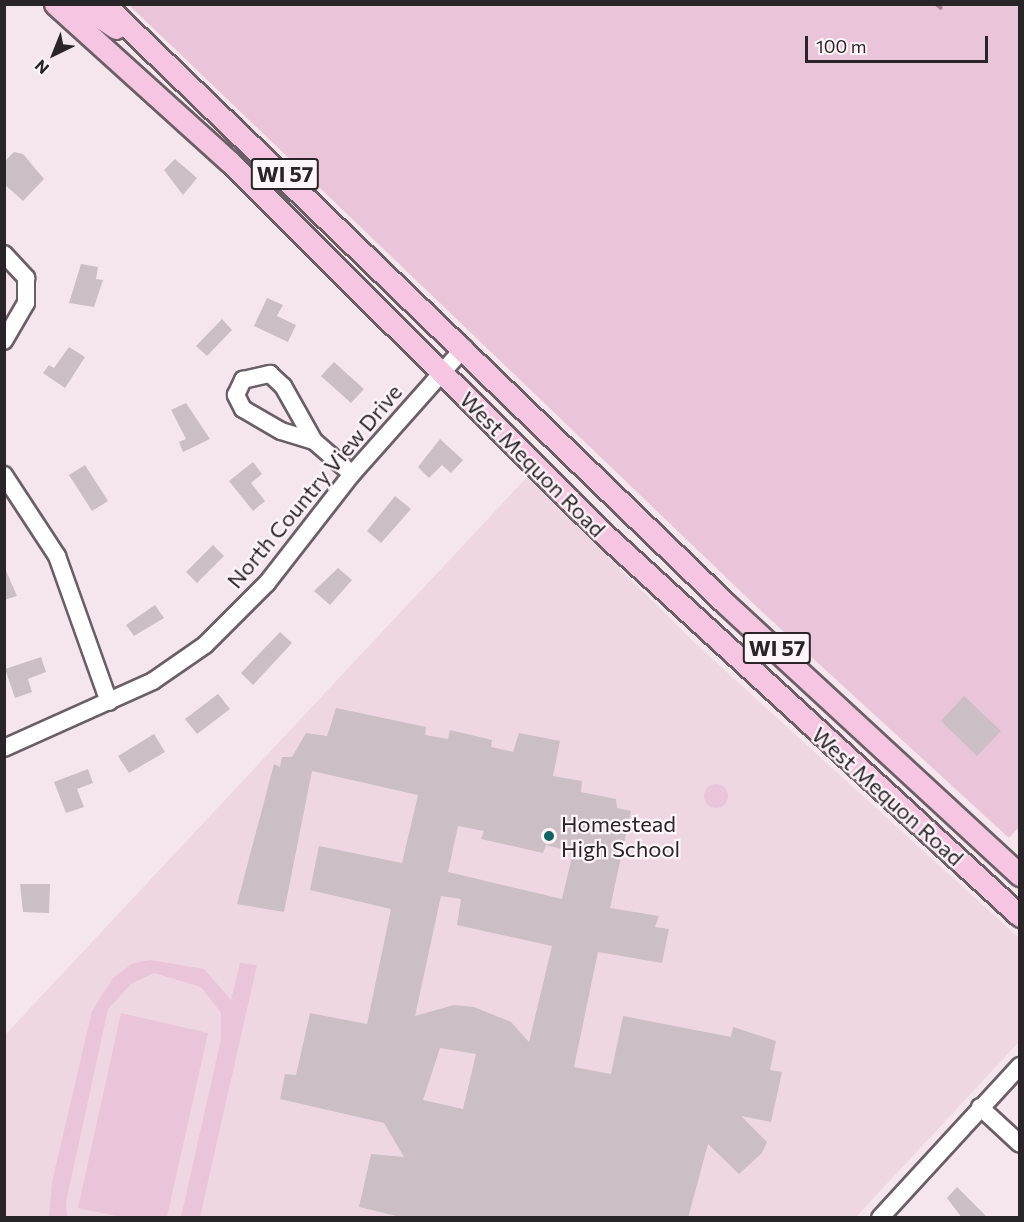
<!DOCTYPE html>
<style>
body{margin:0}
#map{position:relative;width:1024px;height:1222px;overflow:hidden;background:#f5e6ee;font-family:Commissioner,sans-serif}
div>[style]{position:absolute}
[style*='--x']{left:calc(var(--x)*1px);top:calc(var(--y)*1px);width:calc(var(--w)*1px);rotate:calc(var(--a)*1deg)}
.built>*{inset:0;background:#eed7e3}
.green>*{inset:0;background:#eac4d8}
.round{border-radius:50%}
.stream>*{height:4px;margin:-2px;padding:0 2px;transform-origin:2px;border-radius:2px;background:#af839b}
.building>*{inset:0;background:#ccbec5}
.roads{filter:drop-shadow(2px 0 #6b5f66) drop-shadow(-2px 0 #6b5f66) drop-shadow(0 2px #6b5f66) drop-shadow(0 -2px #6b5f66)}
.minor>*{height:16px;margin:-8px;padding:0 8px;transform-origin:8px;border-radius:8px;background:#fff}
.major>*{height:21px;margin:-10.5px;padding:0 10.5px;transform-origin:10.5px;border-radius:10.5px;background:#f6c5e2}
.dots>*{width:16px;height:16px;translate:-50% -50%;box-sizing:border-box;border:3px solid #fef5fa;border-radius:50%}
span{translate:-50% -50%;white-space:nowrap;text-align:center;line-height:1.15;-webkit-text-stroke:4.5px #fef5fa;paint-order:stroke}
.shield-label span{padding:2px 4px;background:#fef5fa;border:2px solid;border-radius:4px;-webkit-text-stroke-width:0}
.shield-label{font-size:21px;color:#292427;font-weight:700}
.street-label{font-size:22px;color:#292427}
.poi-label{font-size:22px;color:#292427}
.left{translate:0 -50%;text-align:left}
.frame{position:absolute;inset:0;border:6px solid #292427;pointer-events:none}
.north{position:absolute;left:24px;top:24px;width:60px;height:60px;-webkit-text-stroke:4px #fef5fa;paint-order:stroke;rotate:223deg;font-size:16px;font-weight:700;line-height:24px;text-align:center;color:#292427}
.north::after{content:'';display:block;margin:auto;width:21px;height:27px;background:#292427;clip-path:polygon(50% 0,100% 100%,50% 72%,0 100%)}
.scale{position:absolute;left:805px;top:36px;width:183px;height:27px;box-sizing:border-box;border:3px solid #292427;border-top:0;padding-left:8px;font-size:18px;line-height:21px;white-space:nowrap;color:#292427;-webkit-text-stroke:4px #fef5fa;paint-order:stroke}
</style>
<div id="map">
<div class="built">
<div style="clip-path:polygon(527px 477px,697px 645px,1019px 938px,1019px 1042px,856px 1217px,5px 1217px,4px 1036px)"></div>
</div>
<div class="green">
<div style="clip-path:polygon(129px 5px,1019px 5px,1019px 827px,1009px 838px,758px 608px)"></div>
<div class="round" style="left:704px;top:784px;width:24px;height:24px"></div>
<div style="clip-path:polygon(150px 960px,204px 969px,231px 1000px,240px 963px,257px 965px,200px 1217px,181px 1217px,221px 1039px,221px 1013px,201px 987px,154px 973px,131px 984px,108px 1009px,66px 1202px,67px 1217px,49px 1217px,52px 1182px,92px 1011px,113px 978px,133px 963px)"></div>
<div style="clip-path:polygon(121px 1013px,208px 1033px,167px 1217px,121px 1217px,78px 1208px)"></div>
</div>
<div class="stream">
<div style="--x:936;--y:4;--w:6;--a:39"></div>
</div>
<div class="building">
<div style="clip-path:polygon(14px 152px,23px 154px,44px 179px,23px 201px,4px 184px,4px 162px)"></div>
<div style="clip-path:polygon(175px 159px,197px 178px,183px 195px,164px 170px)"></div>
<div style="clip-path:polygon(81px 264px,98px 267px,96px 279px,103px 280px,94px 307px,69px 303px)"></div>
<div style="clip-path:polygon(267px 298px,283px 305px,277px 316px,296px 325px,288px 342px,254px 326px)"></div>
<div style="clip-path:polygon(222px 319px,232px 330px,207px 356px,196px 346px)"></div>
<div style="clip-path:polygon(69px 347px,85px 357px,65px 388px,43px 373px,49px 365px,54px 368px)"></div>
<div style="clip-path:polygon(334px 362px,364px 389px,351px 403px,321px 376px)"></div>
<div style="clip-path:polygon(186px 403px,210px 439px,183px 452px,179px 442px,186px 439px,171px 410px)"></div>
<div style="clip-path:polygon(440px 439px,463px 460px,451px 473px,442px 465px,429px 478px,418px 467px)"></div>
<div style="clip-path:polygon(253px 462px,262px 474px,251px 483px,265px 501px,253px 511px,229px 481px)"></div>
<div style="clip-path:polygon(85px 465px,108px 501px,92px 511px,69px 475px)"></div>
<div style="clip-path:polygon(395px 496px,411px 509px,381px 543px,367px 531px)"></div>
<div style="clip-path:polygon(213px 545px,224px 556px,197px 583px,186px 572px)"></div>
<div style="clip-path:polygon(4px 566px,17px 596px,4px 600px)"></div>
<div style="clip-path:polygon(338px 568px,352px 580px,330px 605px,314px 591px)"></div>
<div style="clip-path:polygon(155px 605px,164px 618px,134px 636px,126px 625px)"></div>
<div style="clip-path:polygon(280px 632px,292px 643px,253px 685px,241px 673px)"></div>
<div style="clip-path:polygon(41px 657px,46px 672px,28px 679px,32px 692px,15px 698px,5px 669px)"></div>
<div style="clip-path:polygon(218px 694px,230px 709px,197px 734px,185px 719px)"></div>
<div style="clip-path:polygon(964px 696px,1001px 731px,977px 756px,941px 721px)"></div>
<div style="clip-path:polygon(evenodd,336px 708px,426px 727px,425px 735px,448px 739px,450px 730px,492px 740px,491px 747px,513px 752px,519px 733px,560px 741px,553px 776px,582px 781px,581px 792px,616px 799px,617px 808px,631px 811px,610px 908px,659px 916px,655px 927px,669px 929px,662px 963px,598px 952px,574px 1067px,611px 1074px,623px 1016px,731px 1037px,733px 1027px,776px 1041px,770px 1070px,782px 1072px,771px 1122px,741px 1116px,767px 1142px,762px 1153px,739px 1174px,708px 1144px,688px 1218px,405px 1218px,359px 1207px,371px 1154px,404px 1157px,384px 1123px,280px 1099px,285px 1074px,296px 1075px,310px 1013px,367px 1024px,391px 909px,310px 890px,319px 846px,402px 863px,418px 795px,312px 771px,284px 912px,237px 904px,274px 764px,280px 767px,282px 757px,292px 757px,306px 733px,327px 736px,336px 708px,458px 826px,484px 831px,481px 839px,543px 853px,546px 845px,573px 852px,562px 899px,448px 872px,458px 826px,336px 708px,441px 896px,461px 899px,457px 925px,552px 946px,529px 1042px,511px 1022px,474px 1007px,454px 1005px,415px 1016px,441px 896px,336px 708px,440px 1048px,476px 1054px,463px 1109px,423px 1100px,440px 1048px)"></div>
<div style="clip-path:polygon(154px 734px,165px 752px,129px 773px,118px 756px)"></div>
<div style="clip-path:polygon(88px 769px,93px 783px,77px 789px,84px 807px,66px 813px,54px 782px)"></div>
<div style="clip-path:polygon(20px 884px,50px 884px,49px 913px,23px 912px)"></div>
<div style="clip-path:polygon(957px 1187px,988px 1218px,962px 1218px,947px 1198px)"></div>
</div>
<div class="roads">
<div class="minor">
<div style="--x:4;--y:254;--w:33;--a:47"></div>
<div style="--x:26;--y:278;--w:25;--a:90"></div>
<div style="--x:26;--y:303;--w:44;--a:120.1"></div>
<div style="--x:314;--y:441;--w:34;--a:-163"></div>
<div style="--x:281;--y:431;--w:44;--a:-149.9"></div>
<div style="--x:243;--y:409;--w:16;--a:-117"></div>
<div style="--x:236;--y:395;--w:17;--a:-65"></div>
<div style="--x:243;--y:380;--w:28;--a:-13"></div>
<div style="--x:270;--y:374;--w:18;--a:43"></div>
<div style="--x:283;--y:386;--w:63;--a:60.6"></div>
<div style="--x:314;--y:441;--w:50;--a:41"></div>
<div style="--x:4;--y:475;--w:97;--a:56.8"></div>
<div style="--x:57;--y:556;--w:155;--a:70.4"></div>
<div style="--x:4;--y:748;--w:163;--a:-24.2"></div>
<div style="--x:153;--y:681;--w:63;--a:-34.7"></div>
<div style="--x:205;--y:645;--w:88;--a:-45"></div>
<div style="--x:267;--y:583;--w:138;--a:-52.1"></div>
<div style="--x:352;--y:474;--w:169;--a:-48.4"></div>
<div style="--x:980;--y:1107;--w:54;--a:42.8"></div>
<div style="--x:880;--y:1218;--w:207;--a:-47.4"></div>
</div>
<div class="major">
<div style="--x:55;--y:4;--w:236;--a:42.1"></div>
<div style="--x:230;--y:162;--w:530;--a:44.85"></div>
<div style="--x:606;--y:536;--w:562;--a:42.55"></div>
<div style="--x:80;--y:4;--w:43;--a:33.7"></div>
<div style="--x:104;--y:4;--w:864;--a:43.97"></div>
<div style="--x:726;--y:604;--w:400;--a:42.7"></div>
</div>
</div>
<div class="dots">
<div style="left:549px;top:836px;background:#156464"></div>
</div>
<div class="shield-label">
<span style="left:285px;top:174px">WI 57</span>
<span style="left:777px;top:648px">WI 57</span>
</div>
<div class="street-label">
<span style="left:533px;top:464px;rotate:45deg">West Mequon Road</span>
<span style="left:314px;top:486px;rotate:-50deg">North Country View Drive</span>
<span style="left:888px;top:796px;rotate:42deg">West Mequon Road</span>
</div>
<div class="poi-label">
<span class="left" style="left:561px;top:836px">Homestead<br>High School</span>
</div>
<div class="frame"></div>
<div class="north">N</div>
<div class="scale">100 m</div>
</div>
